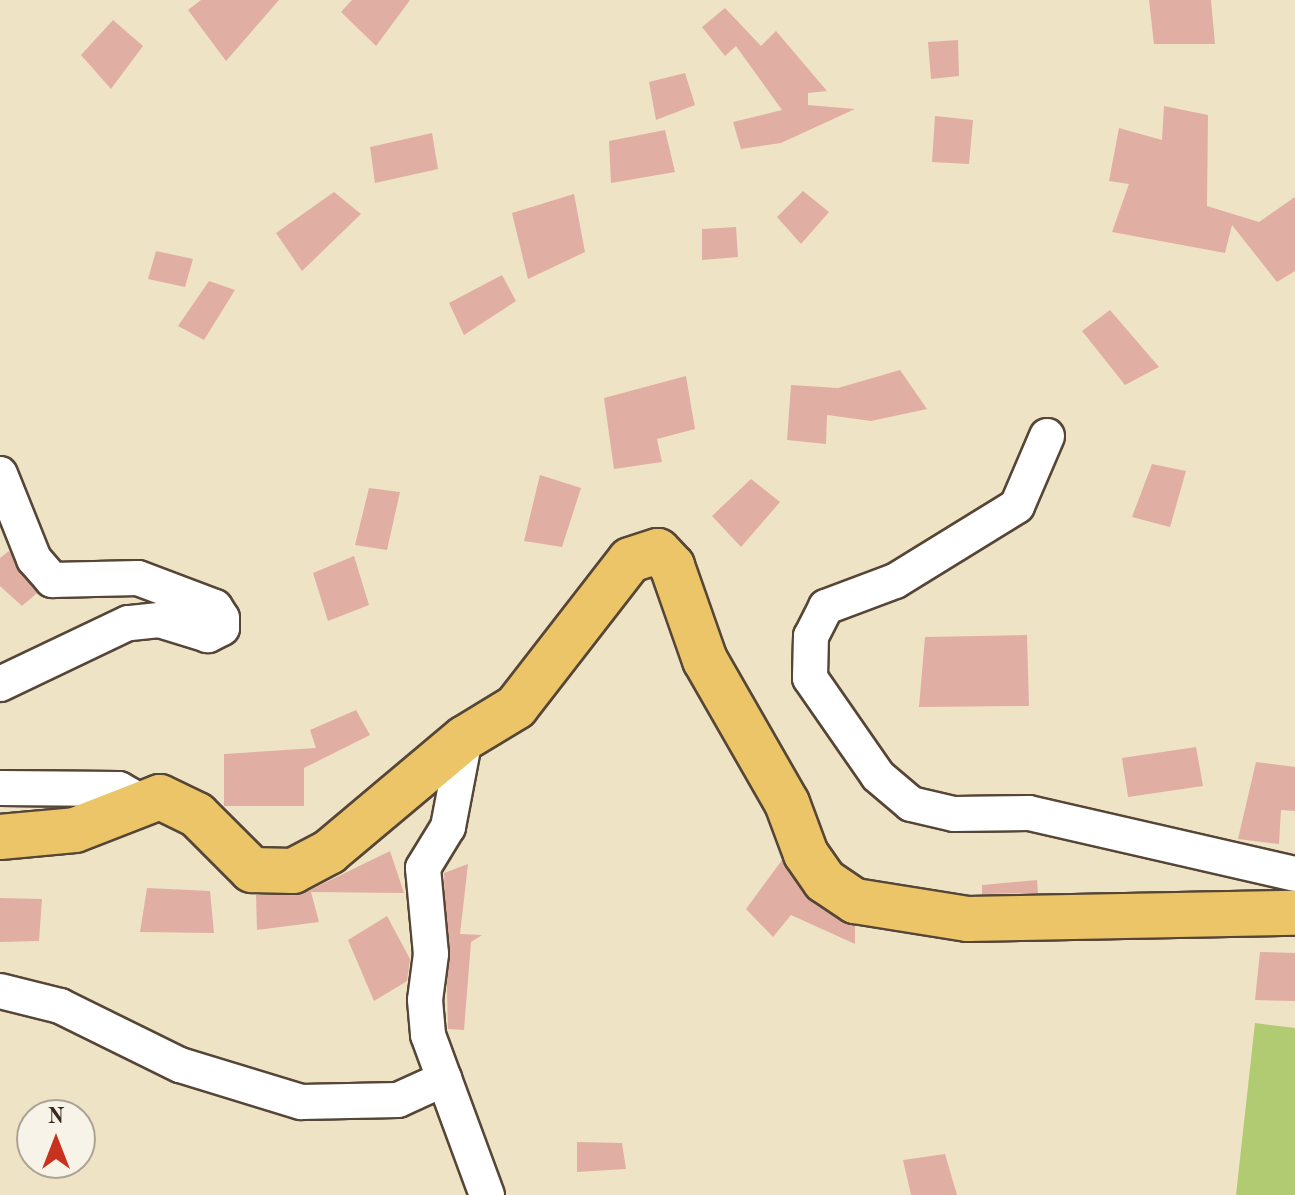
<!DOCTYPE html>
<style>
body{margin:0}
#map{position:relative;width:1295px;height:1195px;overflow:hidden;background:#efe3c5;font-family:"Old Standard TT",serif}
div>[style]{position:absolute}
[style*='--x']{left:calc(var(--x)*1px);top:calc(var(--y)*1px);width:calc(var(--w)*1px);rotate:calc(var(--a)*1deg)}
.green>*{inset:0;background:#b0cb71}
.building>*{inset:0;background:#e1aea4}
.roads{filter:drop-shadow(2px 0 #564637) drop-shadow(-2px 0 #564637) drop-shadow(0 2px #564637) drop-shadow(0 -2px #564637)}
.minor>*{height:34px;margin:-17px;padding:0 17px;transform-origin:17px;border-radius:17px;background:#fff}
.major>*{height:44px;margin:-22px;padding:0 22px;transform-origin:22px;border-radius:22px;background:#edc569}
span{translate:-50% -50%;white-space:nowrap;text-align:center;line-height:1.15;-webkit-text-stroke:8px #f7f3e8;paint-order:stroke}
.north{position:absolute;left:16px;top:1099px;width:80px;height:80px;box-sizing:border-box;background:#f7f3e8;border:2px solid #aca397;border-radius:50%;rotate:0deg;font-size:22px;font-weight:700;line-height:32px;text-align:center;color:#3b2a1e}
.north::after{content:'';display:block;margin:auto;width:28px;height:36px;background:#c8321e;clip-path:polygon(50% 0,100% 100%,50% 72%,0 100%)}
</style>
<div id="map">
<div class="green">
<div style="clip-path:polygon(1255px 1023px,1295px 1028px,1295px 1195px,1236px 1195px)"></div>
</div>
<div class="building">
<div style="clip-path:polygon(201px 0,279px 0,226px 61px,188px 10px)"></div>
<div style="clip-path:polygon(352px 0,410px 0,376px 46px,341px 12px)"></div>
<div style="clip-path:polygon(1149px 0,1211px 0,1215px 44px,1154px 44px)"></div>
<div style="clip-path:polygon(725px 8px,761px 46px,776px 31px,827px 91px,808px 93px,808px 105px,855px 109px,781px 143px,741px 149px,733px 122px,782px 110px,736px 46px,725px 56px,702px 27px)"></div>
<div style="clip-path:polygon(113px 20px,143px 46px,111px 89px,81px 55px)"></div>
<div style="clip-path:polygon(958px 40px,959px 76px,931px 79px,928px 42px)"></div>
<div style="clip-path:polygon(685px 73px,695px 105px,656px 120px,649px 82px)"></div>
<div style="clip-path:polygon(1164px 106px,1208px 115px,1207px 206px,1259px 222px,1295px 197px,1295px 271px,1277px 282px,1232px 225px,1225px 253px,1112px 232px,1129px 184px,1109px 181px,1119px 128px,1162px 140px)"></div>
<div style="clip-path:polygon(935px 116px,973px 120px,969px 164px,932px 162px)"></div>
<div style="clip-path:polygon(665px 130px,675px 172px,611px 183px,609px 141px)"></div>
<div style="clip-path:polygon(432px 133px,438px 169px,375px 183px,370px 147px)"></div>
<div style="clip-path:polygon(803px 191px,829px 212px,801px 244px,777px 217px)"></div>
<div style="clip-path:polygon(334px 192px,361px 214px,302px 271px,276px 233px)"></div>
<div style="clip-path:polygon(574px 194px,585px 252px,528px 279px,512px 213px)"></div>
<div style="clip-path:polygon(736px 227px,738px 257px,702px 260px,702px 229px)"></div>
<div style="clip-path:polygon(156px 251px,193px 259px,185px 287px,148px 279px)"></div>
<div style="clip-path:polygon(502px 275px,516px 301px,464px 335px,449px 303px)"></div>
<div style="clip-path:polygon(209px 281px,235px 290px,204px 340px,178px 326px)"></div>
<div style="clip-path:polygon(1110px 310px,1159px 367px,1125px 385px,1082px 331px)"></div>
<div style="clip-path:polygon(900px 370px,927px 409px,871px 421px,827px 415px,826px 444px,787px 440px,791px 385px,838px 388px)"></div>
<div style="clip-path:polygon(686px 376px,695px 429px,657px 439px,662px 462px,614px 469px,604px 398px)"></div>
<div style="clip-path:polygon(1152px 464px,1186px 471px,1170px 527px,1132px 517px)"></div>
<div style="clip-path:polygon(540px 475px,581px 488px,562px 547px,524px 541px)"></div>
<div style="clip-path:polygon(751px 479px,780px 502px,741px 547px,712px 516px)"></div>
<div style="clip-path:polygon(369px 488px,400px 492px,387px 550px,355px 545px)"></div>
<div style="clip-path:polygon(9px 551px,37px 593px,22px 606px,0 586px,0 558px)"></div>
<div style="clip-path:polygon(354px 556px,369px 605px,328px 621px,313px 573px)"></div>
<div style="clip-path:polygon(1027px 635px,1029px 706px,919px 707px,925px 637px)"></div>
<div style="clip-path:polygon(356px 710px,370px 735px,304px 768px,304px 806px,224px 806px,224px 754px,316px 748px,310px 730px)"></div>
<div style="clip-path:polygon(1196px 747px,1203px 786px,1128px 797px,1122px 758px)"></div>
<div style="clip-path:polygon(1256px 762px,1295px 767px,1295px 811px,1281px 810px,1279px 844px,1238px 839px)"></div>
<div style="clip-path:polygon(390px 851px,404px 893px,311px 892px,319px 922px,257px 930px,256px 895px,304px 893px)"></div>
<div style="clip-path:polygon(782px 860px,811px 901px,855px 926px,855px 944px,791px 915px,773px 937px,746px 909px)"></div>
<div style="clip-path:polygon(468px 864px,460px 934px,482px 935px,471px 942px,464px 1030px,448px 1029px,444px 873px)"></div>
<div style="clip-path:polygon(1037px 880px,1038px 893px,982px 894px,982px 885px)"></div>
<div style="clip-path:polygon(147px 888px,210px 891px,214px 933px,140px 932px)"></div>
<div style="clip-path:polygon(0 898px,42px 899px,39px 941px,0 942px)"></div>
<div style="clip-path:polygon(387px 916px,410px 959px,407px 981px,374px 1001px,348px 940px)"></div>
<div style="clip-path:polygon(1260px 952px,1295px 953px,1295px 1001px,1255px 1000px)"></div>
<div style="clip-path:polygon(577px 1142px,622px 1143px,626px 1169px,577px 1172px)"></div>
<div style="clip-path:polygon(945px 1154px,957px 1195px,911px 1195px,903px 1160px)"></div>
</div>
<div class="roads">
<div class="minor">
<div style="--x:1047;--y:436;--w:76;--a:113.2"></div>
<div style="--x:1017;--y:506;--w:143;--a:148.4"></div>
<div style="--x:895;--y:581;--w:74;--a:159.4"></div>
<div style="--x:826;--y:607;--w:33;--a:117"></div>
<div style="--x:811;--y:636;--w:42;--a:91.4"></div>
<div style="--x:810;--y:678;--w:119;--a:55.2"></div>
<div style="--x:878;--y:776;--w:43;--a:40.3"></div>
<div style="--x:911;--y:804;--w:44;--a:13.1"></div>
<div style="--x:954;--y:814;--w:75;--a:-0.8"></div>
<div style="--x:1029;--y:813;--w:273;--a:12.9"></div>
<div style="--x:0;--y:474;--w:92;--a:68.2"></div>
<div style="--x:34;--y:559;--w:28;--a:49"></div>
<div style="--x:52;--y:580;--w:86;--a:-1.3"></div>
<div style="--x:138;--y:578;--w:82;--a:20.6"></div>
<div style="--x:215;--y:607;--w:13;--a:58"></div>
<div style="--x:222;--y:618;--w:10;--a:90"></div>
<div style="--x:222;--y:628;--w:16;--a:153"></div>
<div style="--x:208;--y:635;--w:51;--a:-163"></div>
<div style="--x:159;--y:620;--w:31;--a:174"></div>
<div style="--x:128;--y:623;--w:142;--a:154.5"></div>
<div style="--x:465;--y:738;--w:91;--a:100.8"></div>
<div style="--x:448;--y:827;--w:48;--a:121.4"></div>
<div style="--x:423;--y:868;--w:86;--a:84.7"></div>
<div style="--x:431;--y:954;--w:46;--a:97.4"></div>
<div style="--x:425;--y:1000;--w:35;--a:85"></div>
<div style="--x:428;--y:1035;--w:171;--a:69.8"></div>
<div style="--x:0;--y:788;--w:119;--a:0.5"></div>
<div style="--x:119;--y:789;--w:28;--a:30"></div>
<div style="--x:0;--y:991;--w:62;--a:14"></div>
<div style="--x:60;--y:1006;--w:134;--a:26.2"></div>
<div style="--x:180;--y:1065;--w:127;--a:17"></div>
<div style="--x:301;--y:1102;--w:97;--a:-1.2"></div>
<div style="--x:398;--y:1100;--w:51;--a:-24.5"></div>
</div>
<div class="major">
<div style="--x:0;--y:837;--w:75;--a:-5.3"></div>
<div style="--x:75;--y:830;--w:91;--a:-21.2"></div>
<div style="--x:160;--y:797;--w:41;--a:25.9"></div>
<div style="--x:197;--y:815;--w:78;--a:45"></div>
<div style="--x:252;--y:870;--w:41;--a:1.4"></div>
<div style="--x:293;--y:871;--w:41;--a:-27.8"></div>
<div style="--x:329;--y:852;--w:177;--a:-40"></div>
<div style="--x:465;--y:738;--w:60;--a:-31.3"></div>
<div style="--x:516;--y:707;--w:186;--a:-52.2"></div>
<div style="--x:630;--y:560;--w:29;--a:-18"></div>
<div style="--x:658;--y:551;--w:21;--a:47"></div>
<div style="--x:672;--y:566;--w:100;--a:70.7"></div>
<div style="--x:705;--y:660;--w:165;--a:60.2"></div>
<div style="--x:787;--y:803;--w:54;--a:69.6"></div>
<div style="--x:806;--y:854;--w:33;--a:55"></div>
<div style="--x:825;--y:881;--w:36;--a:34"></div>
<div style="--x:855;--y:901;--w:114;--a:9.1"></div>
<div style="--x:968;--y:919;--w:327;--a:-1.1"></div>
</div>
</div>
<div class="north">N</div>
</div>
